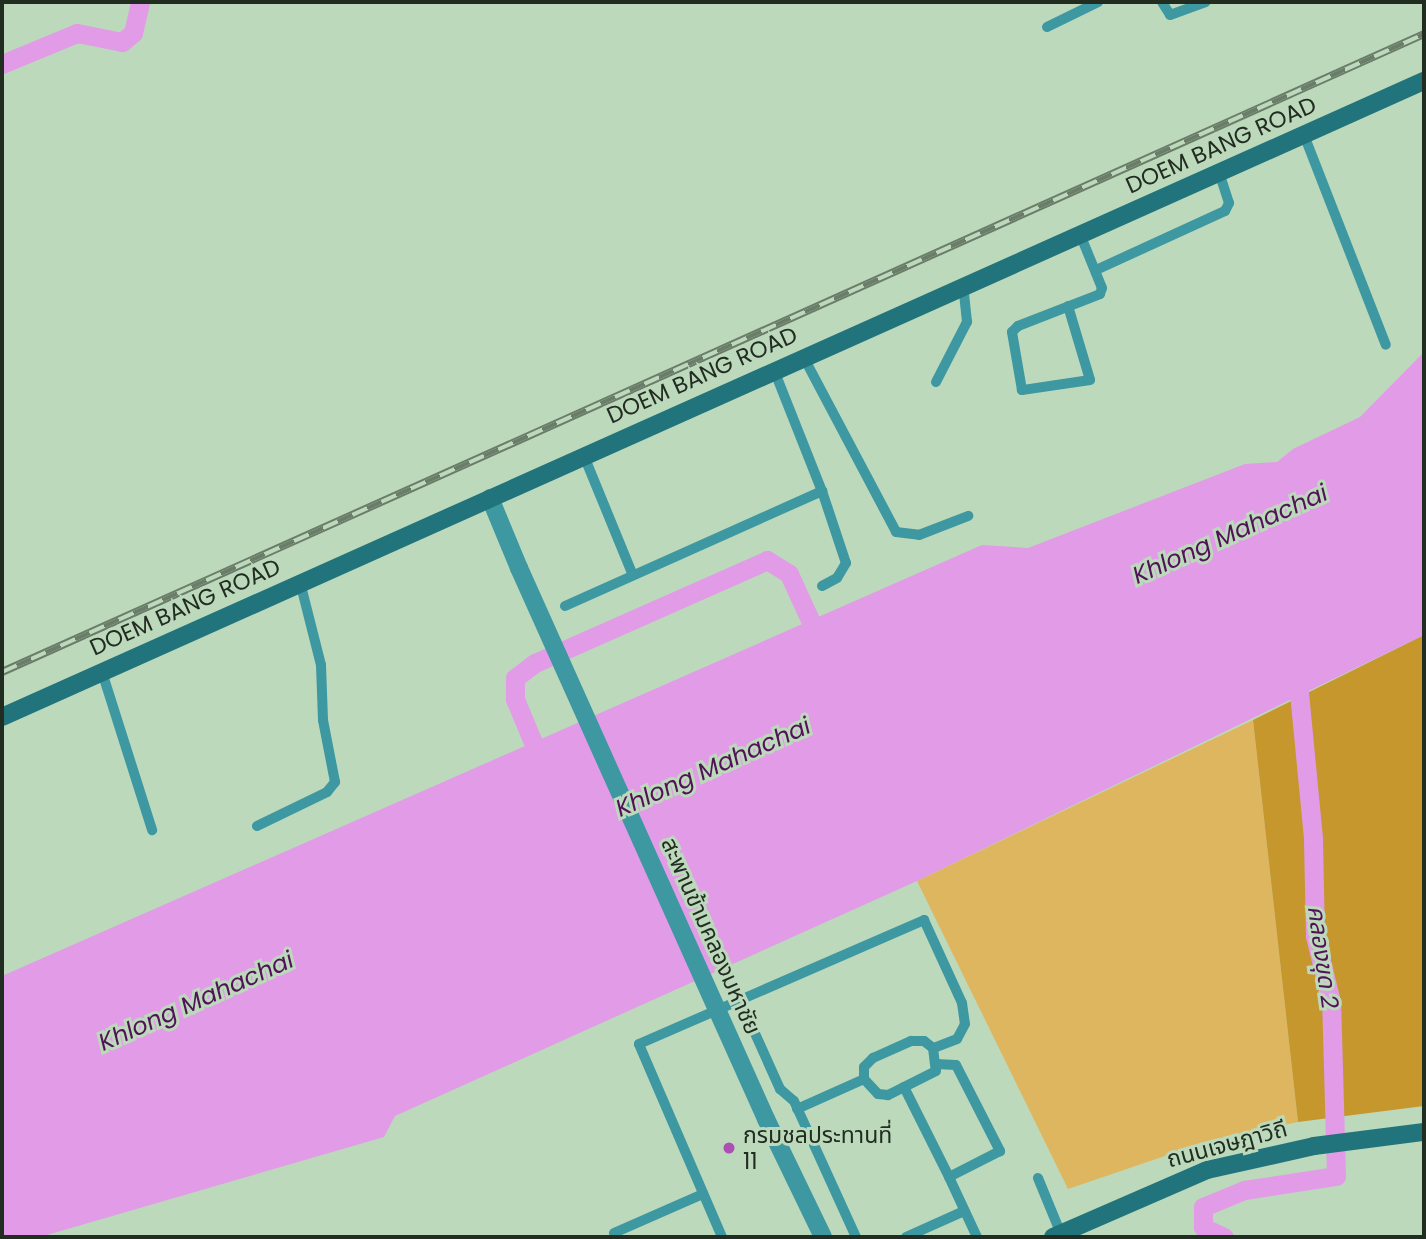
<!DOCTYPE html>
<meta charset="utf-8">
<style>
body{margin:0}
#map{position:relative;width:1426px;height:1239px;overflow:hidden;background:#bdd9bc;font-family:Poppins,"Noto Sans Thai",sans-serif}
div>[style]{position:absolute}
[style*='--x']{left:calc(var(--x)*1px);top:calc(var(--y)*1px);width:calc(var(--w)*1px);rotate:calc(var(--a)*1deg)}
.green>*{inset:0;background:#dfb660}
.forest>*{inset:0;background:#c5972d}
.water>*{inset:0;background:#e19be7}
.canal>*{height:19px;margin:-9.5px;padding:0 9.5px;transform-origin:9.5px;border-radius:9.5px;background:#e19be7}
.lane>*{height:10px;margin:-5px;padding:0 5px;transform-origin:5px;border-radius:5px;background:#3e98a1}
.street>*{height:18px;margin:-9px;padding:0 9px;transform-origin:9px;border-radius:9px;background:#3e98a1}
.secondary>*{height:18px;margin:-9px;padding:0 9px;transform-origin:9px;border-radius:9px;background:#21747c}
.rail>*{height:8px;margin-top:-4px;transform-origin:0;background:repeating-linear-gradient(90deg,#bdd9bc 0 16px,#6a7d69 0 32px);box-sizing:border-box;border-block:2px solid #6a7d69}
.street-bridge>*{height:18px;margin:-9px;padding:0 9px;transform-origin:9px;border-radius:9px;background:#3e98a1}
.dots>*{width:19px;height:19px;translate:-50% -50%;box-sizing:border-box;border:4px solid #bdd9bc;border-radius:50%}
span{translate:-50% -50%;white-space:nowrap;text-align:center;line-height:1.15;-webkit-text-stroke:6px #bdd9bc;paint-order:stroke}
.street-label{font-size:23px;color:#222d22}
.poi-label{font-size:23px;color:#222d22}
.left{translate:0 -50%;text-align:left}
.water-label{font-size:24px;color:#511257;font-style:italic}
.frame{position:absolute;inset:0;border:4px solid #222d22;pointer-events:none}
</style>
<div id="map">
<div class="green">
<div style="clip-path:polygon(1253px 720px,1298px 1122px,1212px 1140px,1068px 1189px,917px 881px)"></div>
</div>
<div class="forest">
<div style="clip-path:polygon(1424px 635px,1424px 1106px,1298px 1122px,1253px 720px)"></div>
</div>
<div class="water">
<div style="clip-path:polygon(1424px 352px,1424px 635px,917px 881px,395px 1116px,384px 1137px,40px 1237px,2px 1237px,2px 976px,982px 545px,1028px 548px,1245px 464px,1277px 462px,1293px 449px,1360px 417px)"></div>
</div>
<div class="canal">
<div style="--x:2;--y:64;--w:81;--a:-22.5"></div>
<div style="--x:77;--y:33;--w:46;--a:11.3"></div>
<div style="--x:122;--y:42;--w:14;--a:-39"></div>
<div style="--x:133;--y:33;--w:32;--a:-77"></div>
<div style="--x:542;--y:764;--w:70;--a:-112.6"></div>
<div style="--x:515;--y:699;--w:21;--a:-90"></div>
<div style="--x:515;--y:678;--w:25;--a:-37"></div>
<div style="--x:535;--y:663;--w:254;--a:-23.9"></div>
<div style="--x:767;--y:560;--w:26;--a:32"></div>
<div style="--x:789;--y:574;--w:77;--a:65.4"></div>
<div style="--x:1224;--y:1237;--w:23;--a:-155"></div>
<div style="--x:1203;--y:1227;--w:20;--a:-90"></div>
<div style="--x:1203;--y:1207;--w:44;--a:-22.5"></div>
<div style="--x:1244;--y:1190;--w:93;--a:-8.7"></div>
<div style="--x:1336;--y:1176;--w:174;--a:-91.6"></div>
<div style="--x:1331;--y:1002;--w:68;--a:-103.6"></div>
<div style="--x:1315;--y:936;--w:98;--a:-91.2"></div>
<div style="--x:1313;--y:838;--w:167;--a:-95.5"></div>
</div>
<div class="lane">
<div style="--x:1162;--y:2;--w:15;--a:58"></div>
<div style="--x:1170;--y:15;--w:38;--a:-20"></div>
<div style="--x:1047;--y:27;--w:57;--a:-26.1"></div>
<div style="--x:1304;--y:135;--w:225;--a:68.7"></div>
<div style="--x:1096;--y:270;--w:142;--a:-24.6"></div>
<div style="--x:1225;--y:211;--w:9;--a:-63"></div>
<div style="--x:1229;--y:203;--w:33;--a:-108"></div>
<div style="--x:1068;--y:306;--w:77;--a:73.4"></div>
<div style="--x:1090;--y:380;--w:69;--a:171.6"></div>
<div style="--x:1022;--y:390;--w:59;--a:-99.8"></div>
<div style="--x:1012;--y:332;--w:8;--a:-45"></div>
<div style="--x:1018;--y:326;--w:88;--a:-21.3"></div>
<div style="--x:1100;--y:294;--w:6;--a:-72"></div>
<div style="--x:1102;--y:288;--w:58;--a:-112.2"></div>
<div style="--x:803;--y:356;--w:199;--a:62.1"></div>
<div style="--x:896;--y:532;--w:23;--a:7"></div>
<div style="--x:919;--y:535;--w:53;--a:-21.2"></div>
<div style="--x:774;--y:370;--w:130;--a:68.4"></div>
<div style="--x:936;--y:382;--w:68;--a:-62.7"></div>
<div style="--x:967;--y:322;--w:36;--a:-96"></div>
<div style="--x:584;--y:456;--w:126;--a:67.7"></div>
<div style="--x:565;--y:606;--w:282;--a:-24.1"></div>
<div style="--x:822;--y:491;--w:76;--a:71.6"></div>
<div style="--x:846;--y:563;--w:17;--a:121"></div>
<div style="--x:837;--y:578;--w:17;--a:152"></div>
<div style="--x:102;--y:672;--w:166;--a:72.4"></div>
<div style="--x:257;--y:826;--w:78;--a:-25.9"></div>
<div style="--x:327;--y:792;--w:13;--a:-51"></div>
<div style="--x:335;--y:782;--w:63;--a:-101"></div>
<div style="--x:323;--y:720;--w:55;--a:-92.1"></div>
<div style="--x:321;--y:665;--w:86;--a:-104.2"></div>
<div style="--x:740;--y:1000;--w:98;--a:65.8"></div>
<div style="--x:780;--y:1089;--w:18;--a:41"></div>
<div style="--x:794;--y:1101;--w:149;--a:65.5"></div>
<div style="--x:911;--y:1041;--w:13;--a:0"></div>
<div style="--x:924;--y:1041;--w:11;--a:38"></div>
<div style="--x:933;--y:1048;--w:23;--a:83"></div>
<div style="--x:936;--y:1071;--w:54;--a:153.4"></div>
<div style="--x:888;--y:1095;--w:10;--a:-174"></div>
<div style="--x:878;--y:1094;--w:21;--a:-133"></div>
<div style="--x:864;--y:1079;--w:12;--a:-90"></div>
<div style="--x:864;--y:1067;--w:13;--a:-45"></div>
<div style="--x:873;--y:1058;--w:42;--a:-24.1"></div>
<div style="--x:936;--y:1064;--w:20;--a:3"></div>
<div style="--x:956;--y:1065;--w:97;--a:62.9"></div>
<div style="--x:1000;--y:1151;--w:57;--a:153"></div>
<div style="--x:949;--y:1177;--w:66;--a:65"></div>
<div style="--x:904;--y:1087;--w:101;--a:63.4"></div>
<div style="--x:797;--y:1109;--w:73;--a:-24.1"></div>
<div style="--x:1038;--y:1178;--w:61;--a:67.7"></div>
<div style="--x:614;--y:1233;--w:97;--a:-23.7"></div>
<div style="--x:722;--y:1237;--w:210;--a:-113.3"></div>
<div style="--x:639;--y:1044;--w:311;--a:-23.5"></div>
<div style="--x:924;--y:920;--w:91;--a:65.4"></div>
<div style="--x:962;--y:1003;--w:21;--a:82"></div>
<div style="--x:965;--y:1024;--w:17;--a:118"></div>
<div style="--x:957;--y:1039;--w:26;--a:159"></div>
<div style="--x:906;--y:1237;--w:64;--a:-24.1"></div>
</div>
<div class="street">
<div style="--x:490;--y:498;--w:76;--a:67.5"></div>
<div style="--x:766;--y:1119;--w:131;--a:64.2"></div>
</div>
<div class="secondary">
<div style="--x:2;--y:717;--w:1558;--a:-24.1"></div>
<div style="--x:1053;--y:1237;--w:168;--a:-23.5"></div>
<div style="--x:1207;--y:1170;--w:110;--a:-12.6"></div>
<div style="--x:1314;--y:1146;--w:111;--a:-7.3"></div>
</div>
<div class="rail">
<div style="--x:2;--y:672;--w:1559;--a:-24.16"></div>
</div>
<div class="street-bridge">
<div style="--x:519;--y:568;--w:604;--a:65.85"></div>
</div>
<div class="dots">
<div style="left:729px;top:1148px;background:#ae4eb7"></div>
</div>
<div class="street-label">
<span style="left:1221px;top:145px;rotate:-24deg">DOEM BANG ROAD</span>
<span style="left:702px;top:375px;rotate:-24deg">DOEM BANG ROAD</span>
<span style="left:185px;top:607px;rotate:-24deg">DOEM BANG ROAD</span>
<span style="left:711px;top:936px;rotate:66deg">สะพานข้ามคลองมหาชัย</span>
<span style="left:1227px;top:1144px;rotate:-15deg">ถนนเจษฎาวิถี</span>
</div>
<div class="poi-label">
<span class="left" style="left:743px;top:1148px">กรมชลประทานที่<br>11</span>
</div>
<div class="water-label">
<span style="left:1230px;top:534px;rotate:-24deg">Khlong Mahachai</span>
<span style="left:713px;top:767px;rotate:-24deg">Khlong Mahachai</span>
<span style="left:1323px;top:957px;rotate:82deg">คลองขุด 2</span>
<span style="left:196px;top:1001px;rotate:-24deg">Khlong Mahachai</span>
</div>
<div class="frame"></div>
</div>
